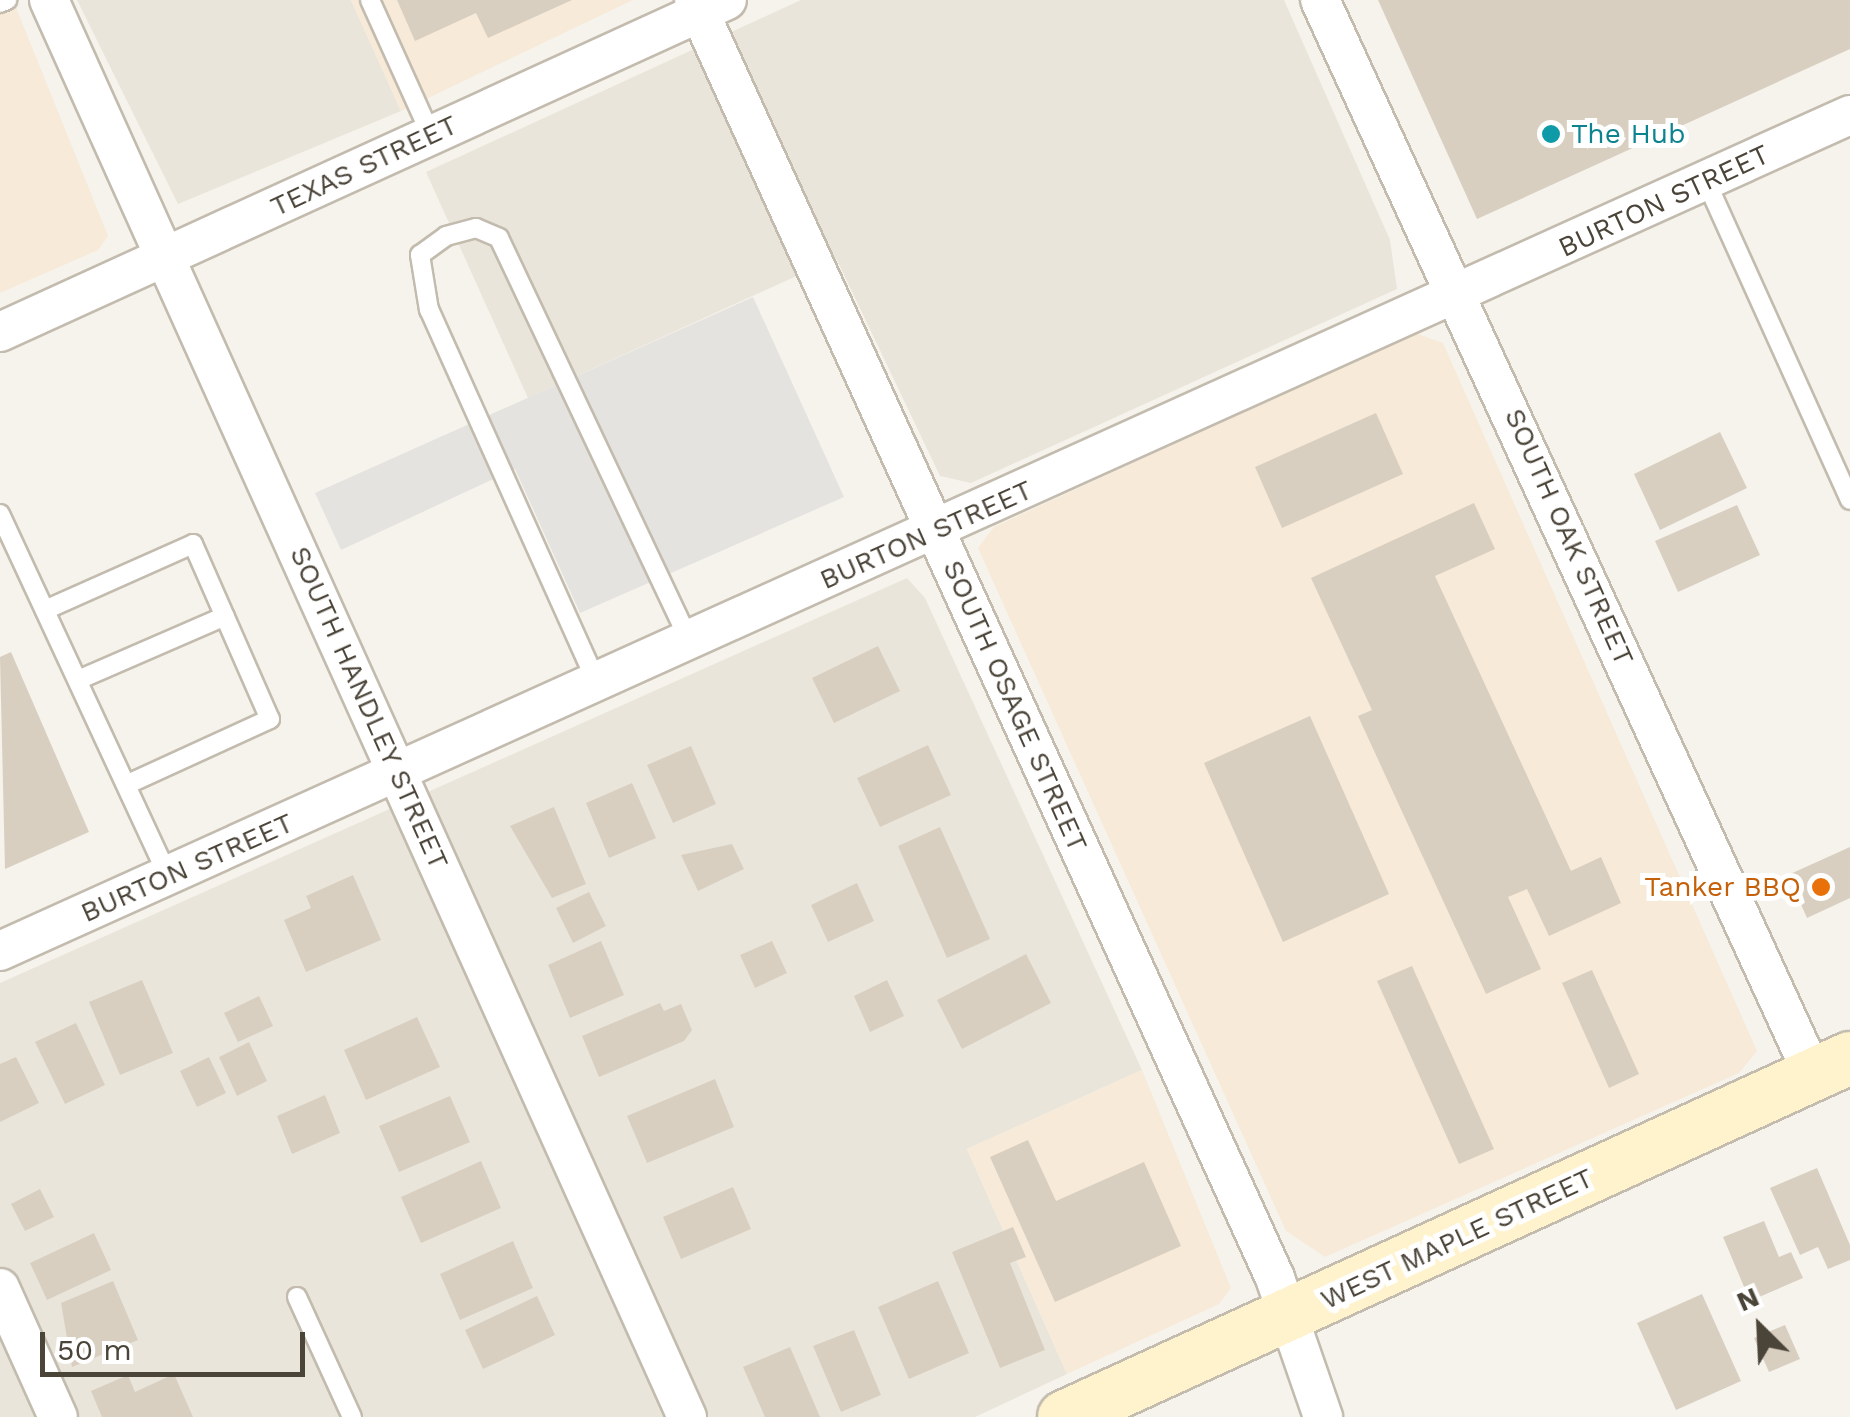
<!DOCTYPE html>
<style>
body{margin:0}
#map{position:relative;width:1850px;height:1417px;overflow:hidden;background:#f6f3ec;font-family:"Work Sans",sans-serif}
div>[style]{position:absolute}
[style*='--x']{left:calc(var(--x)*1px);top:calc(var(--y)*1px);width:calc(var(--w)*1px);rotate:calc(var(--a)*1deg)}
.residential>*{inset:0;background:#eae5da}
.commercial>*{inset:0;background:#f7ead8}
.parking>*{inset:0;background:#e5e3e0}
.building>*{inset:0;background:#d8cfc1}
.roads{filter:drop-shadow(2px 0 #c2bbae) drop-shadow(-2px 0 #c2bbae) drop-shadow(0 2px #c2bbae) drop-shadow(0 -2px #c2bbae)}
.lane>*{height:18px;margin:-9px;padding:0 9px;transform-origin:9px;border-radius:9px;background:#fff}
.street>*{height:38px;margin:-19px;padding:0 19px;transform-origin:19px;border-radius:19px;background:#fff}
.secondary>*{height:52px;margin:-26px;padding:0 26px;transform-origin:26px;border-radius:26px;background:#fff3cd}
.dots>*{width:28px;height:28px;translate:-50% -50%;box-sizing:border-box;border:5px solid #fff;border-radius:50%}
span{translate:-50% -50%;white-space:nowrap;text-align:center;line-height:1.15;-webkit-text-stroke:10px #fff;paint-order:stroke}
.culture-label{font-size:28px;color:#0d838f}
.left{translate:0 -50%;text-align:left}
.street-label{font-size:28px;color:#4b4439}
.food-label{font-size:28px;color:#c56008}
.right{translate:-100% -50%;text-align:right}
.north{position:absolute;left:1710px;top:1277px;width:100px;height:100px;-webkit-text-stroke:8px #fff;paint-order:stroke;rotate:336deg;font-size:28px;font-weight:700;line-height:40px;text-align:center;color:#4b4439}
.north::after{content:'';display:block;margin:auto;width:35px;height:45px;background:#4b4439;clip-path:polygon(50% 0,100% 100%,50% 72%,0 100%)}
.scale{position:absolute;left:40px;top:1332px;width:265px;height:45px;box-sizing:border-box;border:5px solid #4b4439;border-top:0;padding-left:12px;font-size:30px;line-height:35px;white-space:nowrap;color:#4b4439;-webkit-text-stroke:8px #fff;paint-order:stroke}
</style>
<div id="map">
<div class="residential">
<div style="clip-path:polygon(77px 0,351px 0,401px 111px,178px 204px)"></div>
<div style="clip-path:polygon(801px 0,1284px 0,1390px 240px,1397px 289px,971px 483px,940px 476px,836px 258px,528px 398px,426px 172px)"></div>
<div style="clip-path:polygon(907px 578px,925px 598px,1142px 1070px,967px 1149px,1067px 1374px,975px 1417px,0 1417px,0 983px)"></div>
</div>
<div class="commercial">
<div style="clip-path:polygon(0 0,13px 0,108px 236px,98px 250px,0 293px)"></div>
<div style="clip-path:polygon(351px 0,633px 0,401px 111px)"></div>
<div style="clip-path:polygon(1415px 333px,1443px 343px,1757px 1051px,1739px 1073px,1325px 1257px,1286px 1231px,978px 548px,994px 527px)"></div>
<div style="clip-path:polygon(1142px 1070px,1231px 1288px,1219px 1304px,1067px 1374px,967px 1149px)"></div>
</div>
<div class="parking">
<div style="clip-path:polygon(753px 297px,844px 497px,580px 613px,515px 469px,341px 550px,315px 493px)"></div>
</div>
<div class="building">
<div style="clip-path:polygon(397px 0,572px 0,488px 38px,476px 13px,415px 41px)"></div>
<div style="clip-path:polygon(1378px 0,1850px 0,1850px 49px,1477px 219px)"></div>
<div style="clip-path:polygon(1376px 413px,1403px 474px,1282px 528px,1255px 467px)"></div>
<div style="clip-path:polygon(1720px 432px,1747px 488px,1660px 530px,1634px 474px)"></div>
<div style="clip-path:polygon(1474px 503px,1495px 549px,1435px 576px,1571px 871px,1601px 857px,1621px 903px,1549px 936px,1527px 889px,1508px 897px,1541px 969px,1486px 994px,1358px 716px,1372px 710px,1311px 578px)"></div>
<div style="clip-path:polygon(1737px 505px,1760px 555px,1678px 592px,1655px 541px)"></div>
<div style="clip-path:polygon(878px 646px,900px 691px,834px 723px,812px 678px)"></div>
<div style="clip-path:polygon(11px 652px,89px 832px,5px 869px,0 657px)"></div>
<div style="clip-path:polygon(1310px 716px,1389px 894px,1283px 942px,1204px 763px)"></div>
<div style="clip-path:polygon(928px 745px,951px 795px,880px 827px,857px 778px)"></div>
<div style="clip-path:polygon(691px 746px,716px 804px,673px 823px,647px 765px)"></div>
<div style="clip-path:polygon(632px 783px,656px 838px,609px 858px,586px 803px)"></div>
<div style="clip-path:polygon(554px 807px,586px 884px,552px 898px,510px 826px)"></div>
<div style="clip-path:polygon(940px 827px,990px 939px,947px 958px,898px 846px)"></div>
<div style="clip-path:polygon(732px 844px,744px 869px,698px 891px,681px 855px)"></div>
<div style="clip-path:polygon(1850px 847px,1850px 898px,1807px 918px,1788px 875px)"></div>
<div style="clip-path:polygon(353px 875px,381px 940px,306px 972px,284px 920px,311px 908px,306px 896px)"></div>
<div style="clip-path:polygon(857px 883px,874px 921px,828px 942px,811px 905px)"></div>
<div style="clip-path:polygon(589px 892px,606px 926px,573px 943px,556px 908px)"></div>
<div style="clip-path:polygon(601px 941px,624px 995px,570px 1018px,548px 965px)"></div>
<div style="clip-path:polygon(772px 941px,787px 973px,755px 988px,740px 955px)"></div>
<div style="clip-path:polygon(1026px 954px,1051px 1003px,962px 1049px,937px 1000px)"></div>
<div style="clip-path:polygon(1412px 966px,1494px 1149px,1459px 1164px,1377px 981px)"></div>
<div style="clip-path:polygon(1592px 970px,1639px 1074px,1609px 1088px,1562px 983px)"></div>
<div style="clip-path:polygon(142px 980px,173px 1053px,120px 1075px,89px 1002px)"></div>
<div style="clip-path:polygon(887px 980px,904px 1016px,870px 1032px,854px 996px)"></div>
<div style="clip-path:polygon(259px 996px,273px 1026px,238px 1042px,224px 1013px)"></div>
<div style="clip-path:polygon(660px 1003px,664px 1011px,681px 1004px,692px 1030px,684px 1041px,599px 1077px,582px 1036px)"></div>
<div style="clip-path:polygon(417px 1017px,440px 1067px,366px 1100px,344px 1050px)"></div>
<div style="clip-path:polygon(76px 1023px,105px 1085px,65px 1104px,35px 1042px)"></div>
<div style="clip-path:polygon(249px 1042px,267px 1081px,237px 1096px,219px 1057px)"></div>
<div style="clip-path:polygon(16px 1057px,39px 1103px,0 1122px,0 1064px)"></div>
<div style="clip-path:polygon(209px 1057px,226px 1093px,197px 1107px,180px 1071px)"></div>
<div style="clip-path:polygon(715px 1079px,734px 1127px,647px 1163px,627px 1116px)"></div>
<div style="clip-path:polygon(325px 1095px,340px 1133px,292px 1154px,277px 1116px)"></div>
<div style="clip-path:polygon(450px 1096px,470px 1142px,399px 1172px,379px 1126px)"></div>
<div style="clip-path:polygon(1028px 1140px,1056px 1201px,1144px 1162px,1181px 1246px,1055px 1302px,990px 1157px)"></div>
<div style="clip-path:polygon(481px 1161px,501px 1208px,421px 1243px,401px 1197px)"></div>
<div style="clip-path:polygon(1817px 1168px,1850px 1245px,1850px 1260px,1828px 1269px,1818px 1247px,1800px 1255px,1770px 1188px)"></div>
<div style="clip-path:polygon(733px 1187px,751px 1229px,681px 1259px,663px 1217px)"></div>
<div style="clip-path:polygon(40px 1189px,54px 1217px,25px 1231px,11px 1204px)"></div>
<div style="clip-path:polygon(1764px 1221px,1779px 1257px,1791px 1252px,1803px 1278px,1750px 1301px,1723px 1237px)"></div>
<div style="clip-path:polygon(1013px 1227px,1026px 1257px,1010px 1263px,1045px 1350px,1000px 1368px,952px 1252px)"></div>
<div style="clip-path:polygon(94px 1233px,111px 1270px,47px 1300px,30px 1263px)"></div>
<div style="clip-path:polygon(513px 1241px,533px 1288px,460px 1320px,440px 1274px)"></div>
<div style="clip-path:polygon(113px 1281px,138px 1340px,72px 1367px,61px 1303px)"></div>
<div style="clip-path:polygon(938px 1281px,969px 1353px,909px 1379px,878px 1307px)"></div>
<div style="clip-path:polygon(1702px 1294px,1741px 1381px,1676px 1410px,1637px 1323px)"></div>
<div style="clip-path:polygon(537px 1296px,555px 1335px,483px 1369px,465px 1330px)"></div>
<div style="clip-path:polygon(1785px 1325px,1800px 1359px,1769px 1372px,1754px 1338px)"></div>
<div style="clip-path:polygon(854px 1330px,881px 1395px,841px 1412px,813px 1346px)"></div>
<div style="clip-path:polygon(790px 1347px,820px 1417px,765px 1417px,743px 1367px)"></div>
<div style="clip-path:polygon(174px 1374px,193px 1417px,102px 1417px,91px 1391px,128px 1375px,135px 1392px)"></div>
</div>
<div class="roads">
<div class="lane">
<div style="--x:370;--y:0;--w:148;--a:65.7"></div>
<div style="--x:0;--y:3;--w:8;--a:-23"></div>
<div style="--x:1706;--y:181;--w:350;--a:65.7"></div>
<div style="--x:0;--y:514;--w:399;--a:65.1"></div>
<div style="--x:45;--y:610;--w:162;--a:-24"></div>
<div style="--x:193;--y:544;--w:191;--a:66.3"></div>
<div style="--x:270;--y:719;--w:158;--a:155.4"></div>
<div style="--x:78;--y:680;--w:160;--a:-23.5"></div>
<div style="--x:597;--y:683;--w:409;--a:-114.2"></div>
<div style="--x:429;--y:310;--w:56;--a:-99.3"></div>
<div style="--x:420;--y:255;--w:32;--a:-36"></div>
<div style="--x:446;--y:236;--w:31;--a:-15"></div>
<div style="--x:476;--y:228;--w:25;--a:23"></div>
<div style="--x:499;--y:238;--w:447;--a:64.7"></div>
<div style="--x:297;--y:1297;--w:132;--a:65.4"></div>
</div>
<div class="street">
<div style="--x:49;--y:0;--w:1554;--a:65.76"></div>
<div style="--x:694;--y:0;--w:1404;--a:65.55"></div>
<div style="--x:1275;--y:1278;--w:147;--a:70.9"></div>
<div style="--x:1320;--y:0;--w:1183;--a:65.36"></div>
<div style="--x:0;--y:332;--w:799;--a:-24.54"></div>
<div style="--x:0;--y:951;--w:2030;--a:-24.32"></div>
<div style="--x:0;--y:1288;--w:141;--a:65.8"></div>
</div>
<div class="secondary">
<div style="--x:1064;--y:1417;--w:864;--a:-24.55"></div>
</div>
</div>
<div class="dots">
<div style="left:1551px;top:134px;background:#0f9aa8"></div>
<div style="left:1821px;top:887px;background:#e8710a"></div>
</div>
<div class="culture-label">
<span class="left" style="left:1571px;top:134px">The Hub</span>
</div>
<div class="street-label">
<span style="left:364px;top:166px;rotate:-25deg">TEXAS STREET</span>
<span style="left:1664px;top:201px;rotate:-25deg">BURTON STREET</span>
<span style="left:926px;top:535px;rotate:-24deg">BURTON STREET</span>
<span style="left:1569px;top:537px;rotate:66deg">SOUTH OAK STREET</span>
<span style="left:1015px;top:706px;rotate:66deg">SOUTH OSAGE STREET</span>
<span style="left:369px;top:708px;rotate:66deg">SOUTH HANDLEY STREET</span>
<span style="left:187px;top:868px;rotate:-24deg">BURTON STREET</span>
<span style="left:1457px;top:1239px;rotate:-25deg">WEST MAPLE STREET</span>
</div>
<div class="food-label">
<span class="right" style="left:1801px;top:887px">Tanker BBQ</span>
</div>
<div class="north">N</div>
<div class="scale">50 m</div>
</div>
